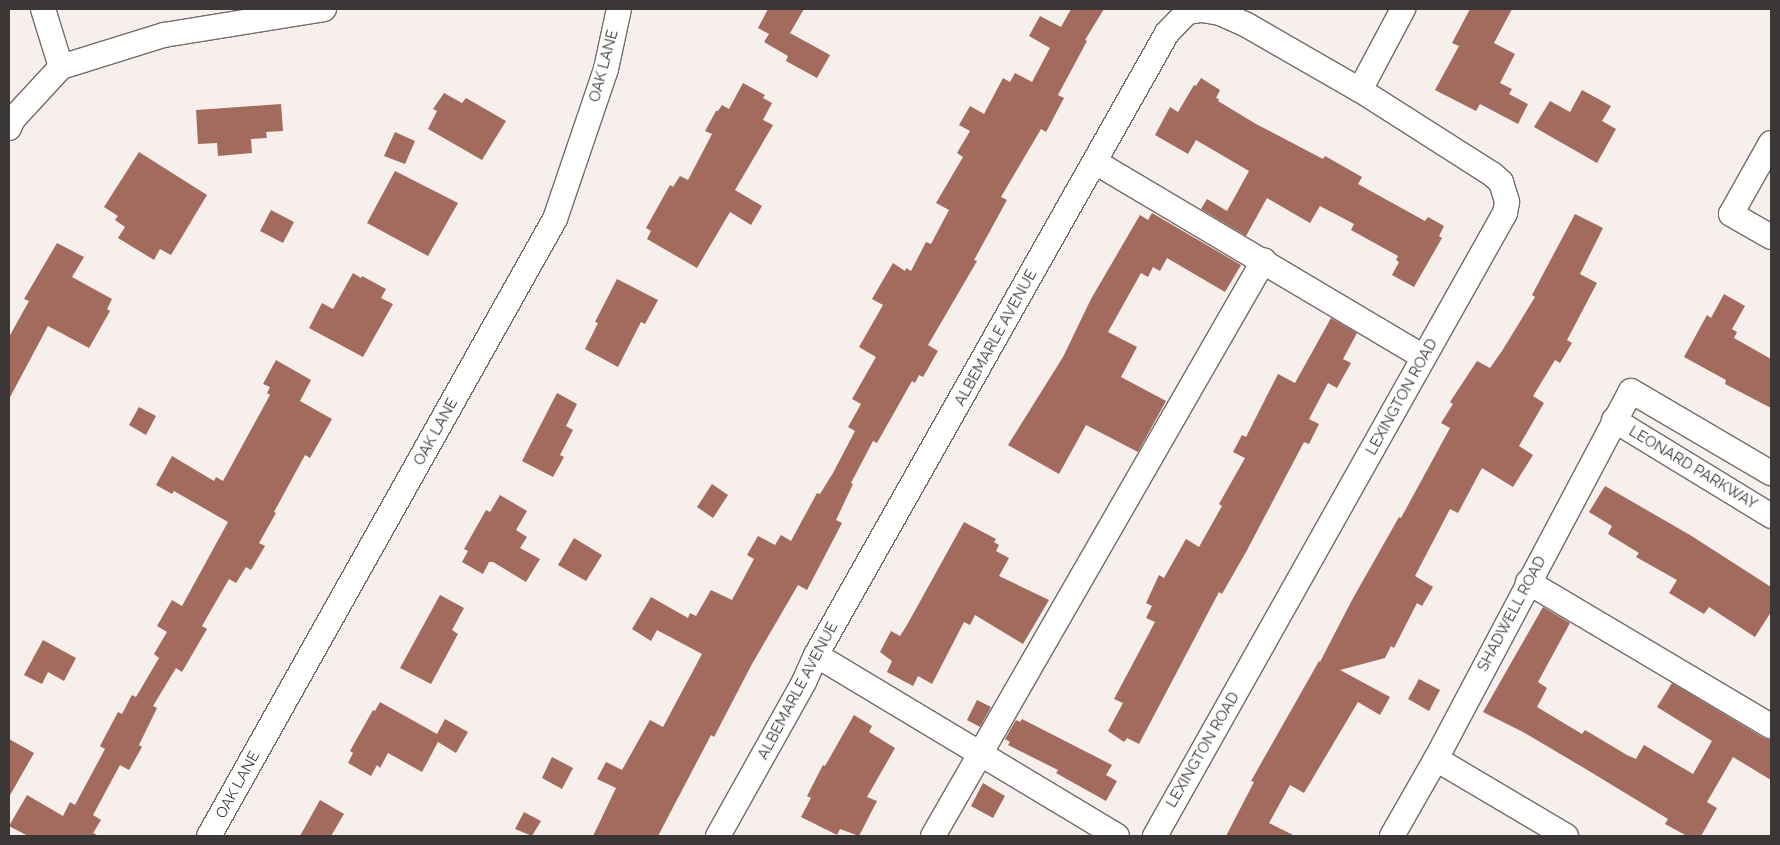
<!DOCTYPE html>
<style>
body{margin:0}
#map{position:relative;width:1780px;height:845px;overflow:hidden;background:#f7efec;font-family:Raleway,sans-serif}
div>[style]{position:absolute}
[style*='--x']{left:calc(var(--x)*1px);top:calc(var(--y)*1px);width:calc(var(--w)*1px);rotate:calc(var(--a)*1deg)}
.building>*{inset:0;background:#a26b5d}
.roads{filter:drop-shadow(1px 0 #736c6a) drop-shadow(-1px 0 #736c6a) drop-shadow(0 1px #736c6a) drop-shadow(0 -1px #736c6a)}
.minor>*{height:24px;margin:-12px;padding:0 12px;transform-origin:12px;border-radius:12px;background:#fff}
span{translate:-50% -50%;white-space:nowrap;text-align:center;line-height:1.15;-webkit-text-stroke:5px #fefefe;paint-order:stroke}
.street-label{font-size:15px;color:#3b3736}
.frame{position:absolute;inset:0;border:10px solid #3b3736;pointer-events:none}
</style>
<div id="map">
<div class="building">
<div style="clip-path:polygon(768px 9px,804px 9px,790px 33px,830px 55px,817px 78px,786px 61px,788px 56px,764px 42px,769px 34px,758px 28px)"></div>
<div style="clip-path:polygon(1071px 9px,1104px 9px,1085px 40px,1087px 41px,1058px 95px,1064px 98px,1046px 132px,1041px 129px,1001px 197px,1007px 200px,974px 260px,977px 261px,928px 345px,938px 351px,923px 377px,919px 375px,915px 383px,912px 381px,877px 443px,873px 441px,851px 483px,853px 484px,836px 520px,842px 523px,807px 590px,798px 585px,752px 664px,714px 737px,711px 735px,658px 836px,593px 836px,616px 788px,597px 779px,606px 762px,622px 770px,650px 720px,663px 727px,702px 654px,657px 630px,651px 641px,632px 629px,651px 597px,688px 618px,690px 613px,696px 616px,711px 590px,732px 600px,754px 559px,747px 555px,758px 536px,775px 545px,781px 535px,791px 541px,817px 493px,820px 494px,833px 473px,855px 431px,848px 427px,861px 404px,852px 399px,876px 357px,859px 347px,883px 305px,872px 299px,893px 263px,905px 271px,906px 268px,911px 271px,926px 242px,931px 244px,949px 210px,936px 203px,963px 157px,957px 153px,970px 131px,959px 125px,970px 106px,984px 114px,1003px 78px,1010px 82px,1015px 73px,1032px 82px,1050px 48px,1029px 36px,1040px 16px,1061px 27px)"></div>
<div style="clip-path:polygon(1470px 9px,1512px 9px,1494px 43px,1515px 54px,1500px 83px,1512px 89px,1509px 94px,1528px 104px,1518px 124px,1480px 104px,1476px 111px,1435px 90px,1459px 46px,1452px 43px)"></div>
<div style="clip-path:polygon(1201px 78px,1220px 90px,1216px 98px,1219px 99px,1218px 101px,1256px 124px,1323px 159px,1325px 156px,1362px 177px,1358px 184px,1425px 221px,1428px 217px,1444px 226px,1439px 236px,1442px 238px,1414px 287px,1392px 275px,1399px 262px,1396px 260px,1398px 256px,1351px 230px,1354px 224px,1320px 206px,1310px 223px,1267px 198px,1246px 236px,1201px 209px,1207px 199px,1227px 211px,1249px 171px,1196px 140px,1188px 154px,1155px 135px,1170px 107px,1178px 112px,1194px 85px,1196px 86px)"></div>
<div style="clip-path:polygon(743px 83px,765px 95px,763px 98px,772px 103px,763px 120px,773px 125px,735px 190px,762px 206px,751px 225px,730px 212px,697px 268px,647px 239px,651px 231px,646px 228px,670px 185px,673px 187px,680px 176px,688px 180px,712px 134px,705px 131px,716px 111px,718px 111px,722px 105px,729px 109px)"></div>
<div style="clip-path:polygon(1582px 90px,1611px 106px,1602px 121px,1616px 129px,1597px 163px,1534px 127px,1550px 101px,1570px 112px)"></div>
<div style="clip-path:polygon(444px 93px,462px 103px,466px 98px,506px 121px,482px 160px,428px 129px,437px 111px,433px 109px)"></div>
<div style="clip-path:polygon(281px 104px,283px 131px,266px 132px,267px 138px,251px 139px,252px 153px,218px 156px,217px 143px,198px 144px,196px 110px)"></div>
<div style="clip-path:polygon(395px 132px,415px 141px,405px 164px,384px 156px)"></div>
<div style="clip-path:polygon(139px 152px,207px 195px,171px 255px,160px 249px,154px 260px,118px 238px,125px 227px,115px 220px,118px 216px,104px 207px)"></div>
<div style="clip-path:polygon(395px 171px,458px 203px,428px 256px,367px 223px)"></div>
<div style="clip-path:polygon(271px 210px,294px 222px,283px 243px,260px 231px)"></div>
<div style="clip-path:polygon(1152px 213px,1241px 265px,1225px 292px,1167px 258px,1160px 271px,1153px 267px,1148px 277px,1141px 273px,1108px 332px,1137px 347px,1121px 377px,1166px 401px,1138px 452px,1086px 425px,1059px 474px,1008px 445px,1063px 357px,1091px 299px,1140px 215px,1148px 220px)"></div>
<div style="clip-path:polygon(1575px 214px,1603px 228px,1580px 274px,1597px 283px,1567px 340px,1572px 343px,1560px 363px,1555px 360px,1533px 396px,1544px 403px,1519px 446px,1533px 455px,1513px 487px,1482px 468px,1458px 513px,1450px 509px,1415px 576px,1433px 587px,1422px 606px,1417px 603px,1394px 648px,1391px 646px,1385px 658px,1340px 670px,1390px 697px,1380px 715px,1358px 702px,1304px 793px,1290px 785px,1269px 823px,1295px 836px,1226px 836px,1254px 782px,1251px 781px,1319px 661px,1320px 662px,1352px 600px,1399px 517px,1401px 518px,1450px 428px,1441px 423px,1453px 404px,1450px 402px,1477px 361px,1490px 368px,1502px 351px,1535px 297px,1532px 295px)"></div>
<div style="clip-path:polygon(57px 243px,84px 257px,72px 277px,112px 299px,107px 309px,110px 311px,89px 348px,48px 326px,9px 399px,9px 337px,29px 301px,24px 299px)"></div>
<div style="clip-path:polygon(353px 273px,361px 278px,362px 276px,386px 289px,381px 298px,393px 304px,363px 357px,309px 328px,322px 303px,333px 309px)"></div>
<div style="clip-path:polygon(617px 279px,658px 300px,645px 324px,641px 322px,618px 367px,585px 349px,598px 323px,595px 322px)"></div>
<div style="clip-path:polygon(1724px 294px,1745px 306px,1732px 329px,1737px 332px,1734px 338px,1771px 359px,1771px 408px,1725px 384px,1726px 380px,1684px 357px,1707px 315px,1711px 318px)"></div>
<div style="clip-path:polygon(1331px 318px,1357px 333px,1343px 359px,1351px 363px,1337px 388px,1328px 383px,1309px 419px,1319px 424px,1309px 444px,1304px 442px,1246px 552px,1222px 594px,1219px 592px,1139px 744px,1127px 738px,1124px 742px,1108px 731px,1123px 703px,1114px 699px,1155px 622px,1146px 618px,1152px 606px,1146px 603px,1159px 575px,1164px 578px,1186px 539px,1199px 547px,1222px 506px,1219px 504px,1245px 458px,1233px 452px,1242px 435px,1246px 437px,1278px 374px,1295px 383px)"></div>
<div style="clip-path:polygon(276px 360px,311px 380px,300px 401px,332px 419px,310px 458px,305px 455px,274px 512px,276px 513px,259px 543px,265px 546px,251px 570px,246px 567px,236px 583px,229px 579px,202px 626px,207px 629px,182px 672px,176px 668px,153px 706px,157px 708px,139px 745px,142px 747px,129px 770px,120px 765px,93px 815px,101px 820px,93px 833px,99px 836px,28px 836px,9px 826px,27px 795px,63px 816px,70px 802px,75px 805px,105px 749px,100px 746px,118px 712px,122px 714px,132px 695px,136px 697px,159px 658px,154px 654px,167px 632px,157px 626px,172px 600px,182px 606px,228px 522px,174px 491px,172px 494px,156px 485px,172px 456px,214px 481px,216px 477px,223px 481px,270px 395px,267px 393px,270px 387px,263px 384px)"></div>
<div style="clip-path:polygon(557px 393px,577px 404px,566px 426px,573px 430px,560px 455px,564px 457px,553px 477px,522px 461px)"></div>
<div style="clip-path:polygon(139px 407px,156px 416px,146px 435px,129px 425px)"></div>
<div style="clip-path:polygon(712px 484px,728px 495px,713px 518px,697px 507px)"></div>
<div style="clip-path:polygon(1605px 486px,1690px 535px,1771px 587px,1771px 612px,1755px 637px,1709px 607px,1704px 614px,1669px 593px,1677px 580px,1636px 557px,1639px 553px,1608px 534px,1612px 526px,1589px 512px)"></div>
<div style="clip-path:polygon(500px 495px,527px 511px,516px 530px,527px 537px,520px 548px,540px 559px,526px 582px,493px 562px,489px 562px,483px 574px,462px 562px,468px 551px,464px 549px,486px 510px,490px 512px)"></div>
<div style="clip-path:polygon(964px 522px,996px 539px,994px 542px,999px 545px,996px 551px,1009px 558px,999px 576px,1049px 600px,1023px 644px,975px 615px,970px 625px,964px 622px,932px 684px,918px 676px,913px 686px,887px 672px,892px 661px,880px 652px,891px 631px,900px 636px,907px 625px)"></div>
<div style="clip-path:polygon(574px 538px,602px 555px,586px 581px,558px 565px)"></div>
<div style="clip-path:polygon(440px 595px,464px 608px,452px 630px,458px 634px,431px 684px,400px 668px)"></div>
<div style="clip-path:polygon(1543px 607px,1570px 623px,1538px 682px,1547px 688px,1537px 707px,1582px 734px,1585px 730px,1627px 755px,1636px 759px,1644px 745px,1693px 774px,1712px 741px,1657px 707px,1672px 683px,1764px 738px,1771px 740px,1771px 780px,1733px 757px,1707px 802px,1717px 808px,1701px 836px,1687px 836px,1665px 824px,1668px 819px,1584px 768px,1523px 732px,1483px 712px)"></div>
<div style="clip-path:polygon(43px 640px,76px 658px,64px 681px,48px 672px,42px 684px,24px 675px)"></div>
<div style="clip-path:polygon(1419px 679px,1440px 690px,1429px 711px,1408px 699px)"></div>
<div style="clip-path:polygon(977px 700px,991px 707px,980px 727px,967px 720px)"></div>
<div style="clip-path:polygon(380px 702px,437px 734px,445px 719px,468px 732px,456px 753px,438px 742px,422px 772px,388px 753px,380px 768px,377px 765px,371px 776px,348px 763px,353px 753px,350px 751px,373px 710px,375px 711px)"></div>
<div style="clip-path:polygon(854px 715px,872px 726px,869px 732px,895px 748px,867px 797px,877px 801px,859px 836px,840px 829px,837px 835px,801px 817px,811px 798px,807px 796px,823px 765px,825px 766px)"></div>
<div style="clip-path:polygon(1022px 719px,1112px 765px,1106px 775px,1117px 781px,1106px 801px,1056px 773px,1058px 770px,1008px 745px,1010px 742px,1005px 739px,1016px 720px,1020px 722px)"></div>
<div style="clip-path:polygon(9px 739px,34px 753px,9px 797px)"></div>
<div style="clip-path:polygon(552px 757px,573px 768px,562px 789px,542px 778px)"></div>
<div style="clip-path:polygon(983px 783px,1005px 796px,993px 818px,971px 806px)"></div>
<div style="clip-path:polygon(320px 800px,344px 814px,331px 836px,300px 836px)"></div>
<div style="clip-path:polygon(524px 812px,541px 821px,532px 836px,515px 829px)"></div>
</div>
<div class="roads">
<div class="minor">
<div style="--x:43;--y:9;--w:61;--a:72.8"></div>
<div style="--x:61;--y:67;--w:108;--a:-17.3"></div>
<div style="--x:164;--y:35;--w:162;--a:-9.2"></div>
<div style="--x:1360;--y:90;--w:92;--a:-62"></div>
<div style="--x:9;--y:128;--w:10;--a:-66"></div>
<div style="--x:13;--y:119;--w:71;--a:-47.3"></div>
<div style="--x:1771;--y:143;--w:81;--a:119.4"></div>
<div style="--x:1731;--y:214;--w:46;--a:29.9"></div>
<div style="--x:1095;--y:162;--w:382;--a:30.7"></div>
<div style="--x:1614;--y:420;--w:184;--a:31.4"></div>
<div style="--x:1528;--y:582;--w:282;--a:30.7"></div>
<div style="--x:816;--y:655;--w:351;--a:31"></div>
<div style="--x:1436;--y:759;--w:151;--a:30.6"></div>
<div style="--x:209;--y:836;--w:707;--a:-60.72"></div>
<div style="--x:555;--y:219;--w:158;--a:-71.2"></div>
<div style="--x:606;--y:69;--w:61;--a:-77.8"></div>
<div style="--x:718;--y:836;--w:176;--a:-60.8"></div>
<div style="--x:804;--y:682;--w:30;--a:-66"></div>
<div style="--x:816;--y:655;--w:714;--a:-60.56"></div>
<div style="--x:1167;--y:33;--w:29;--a:-46"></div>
<div style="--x:1187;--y:12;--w:15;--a:-8"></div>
<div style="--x:1202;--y:10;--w:18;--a:9"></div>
<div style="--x:1220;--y:13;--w:27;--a:24"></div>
<div style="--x:1245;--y:24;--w:133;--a:29.9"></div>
<div style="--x:1360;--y:90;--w:156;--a:32.5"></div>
<div style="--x:1492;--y:174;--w:12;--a:42"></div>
<div style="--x:1501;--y:182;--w:21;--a:73"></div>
<div style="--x:1507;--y:202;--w:11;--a:100"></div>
<div style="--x:1505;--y:213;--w:715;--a:119.33"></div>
<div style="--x:933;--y:836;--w:664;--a:-60.12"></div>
<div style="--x:1392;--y:836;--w:89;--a:-60.3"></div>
<div style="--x:1436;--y:759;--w:416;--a:-62.1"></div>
<div style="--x:1631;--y:391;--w:162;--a:30.4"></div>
</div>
</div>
<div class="street-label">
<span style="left:604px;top:66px;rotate:-75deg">OAK LANE</span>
<span style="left:996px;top:338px;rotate:-61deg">ALBEMARLE AVENUE</span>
<span style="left:1402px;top:397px;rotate:-61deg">LEXINGTON ROAD</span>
<span style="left:436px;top:432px;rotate:-61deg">OAK LANE</span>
<span style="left:1693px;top:468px;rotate:31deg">LEONARD PARKWAY</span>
<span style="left:1512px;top:614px;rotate:-62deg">SHADWELL ROAD</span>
<span style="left:798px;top:691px;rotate:-62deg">ALBEMARLE AVENUE</span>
<span style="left:1203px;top:750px;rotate:-60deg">LEXINGTON ROAD</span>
<span style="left:238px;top:785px;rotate:-61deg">OAK LANE</span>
</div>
<div class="frame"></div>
</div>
